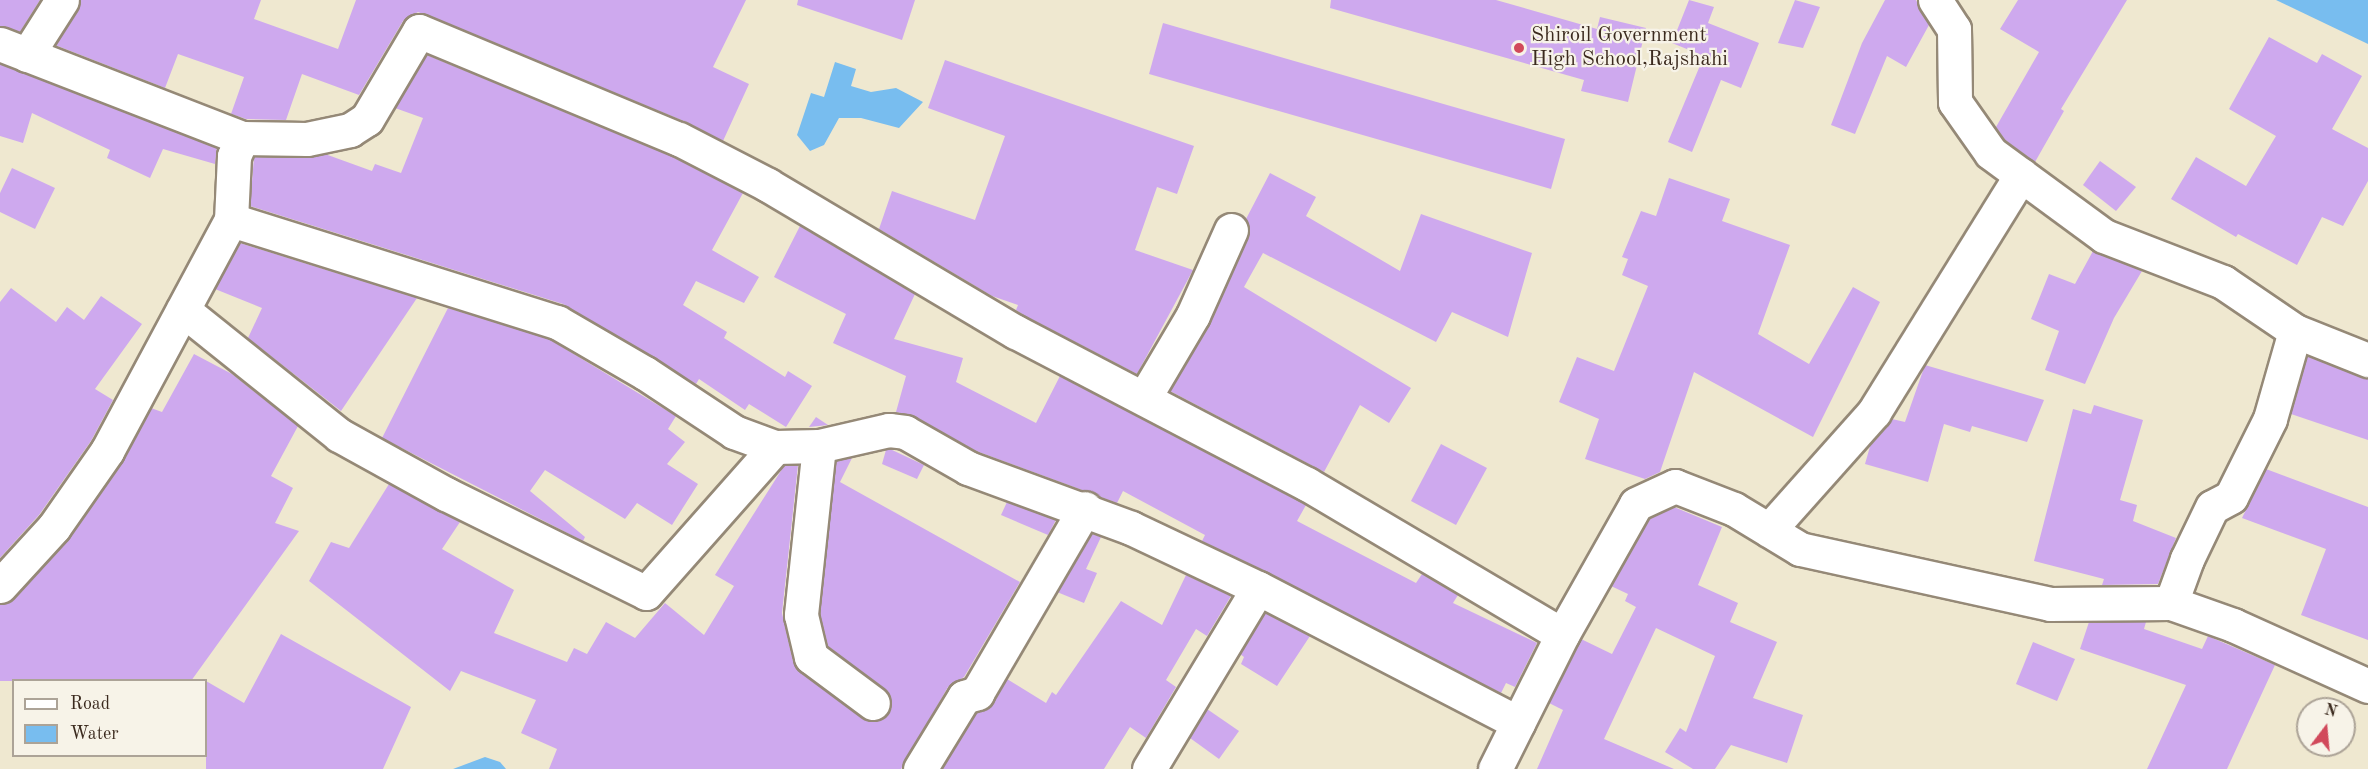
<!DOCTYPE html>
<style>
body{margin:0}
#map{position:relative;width:2368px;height:769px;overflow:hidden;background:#efe8d0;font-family:"Old Standard TT",serif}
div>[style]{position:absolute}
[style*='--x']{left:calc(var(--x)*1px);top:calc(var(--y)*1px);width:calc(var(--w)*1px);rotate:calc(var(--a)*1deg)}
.water>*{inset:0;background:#78bdef}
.building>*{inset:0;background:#cea9ee}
.roads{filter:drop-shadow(2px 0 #958977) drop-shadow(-2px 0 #958977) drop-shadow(0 2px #958977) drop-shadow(0 -2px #958977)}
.minor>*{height:33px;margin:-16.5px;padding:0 16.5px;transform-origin:16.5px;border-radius:16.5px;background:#fff}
.dots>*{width:16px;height:16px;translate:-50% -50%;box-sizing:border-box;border:3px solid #f7f3e8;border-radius:50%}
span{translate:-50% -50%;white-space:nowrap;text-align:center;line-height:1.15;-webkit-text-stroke:4.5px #f7f3e8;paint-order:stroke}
.poi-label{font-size:21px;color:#3b2a1e}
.left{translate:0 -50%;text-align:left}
.legend{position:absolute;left:12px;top:679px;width:195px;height:78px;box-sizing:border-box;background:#f7f3e8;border:2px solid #aca397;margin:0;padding:8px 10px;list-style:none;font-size:18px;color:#3b2a1e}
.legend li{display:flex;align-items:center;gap:12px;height:30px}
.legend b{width:30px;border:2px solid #aca397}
.north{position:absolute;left:2296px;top:697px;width:60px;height:60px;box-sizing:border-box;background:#f7f3e8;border:2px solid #aca397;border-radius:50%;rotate:16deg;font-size:16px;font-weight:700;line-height:24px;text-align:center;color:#3b2a1e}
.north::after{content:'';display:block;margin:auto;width:21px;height:27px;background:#d1495b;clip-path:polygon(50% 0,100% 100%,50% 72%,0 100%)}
</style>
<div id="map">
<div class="water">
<div style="clip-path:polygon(2276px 0,2368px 0,2368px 44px)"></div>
<div style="clip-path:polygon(835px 62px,856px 69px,851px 86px,871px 92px,896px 88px,923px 102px,899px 128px,861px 118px,839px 118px,824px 145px,810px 151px,797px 135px,811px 93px,824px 97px)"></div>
<div style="clip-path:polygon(485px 757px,500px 762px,506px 769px,453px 769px)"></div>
</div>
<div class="building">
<div style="clip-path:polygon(0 0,40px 0,20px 32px,0 26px)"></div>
<div style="clip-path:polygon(81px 0,261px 0,254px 19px,338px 49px,356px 0,746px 0,713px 67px,749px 84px,723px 141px,686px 122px,418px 12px,403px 21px,359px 95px,302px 74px,286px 120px,246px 119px,231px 114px,244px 77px,178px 54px,165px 88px,55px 45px)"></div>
<div style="clip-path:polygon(798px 0,915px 0,902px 40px,797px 5px)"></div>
<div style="clip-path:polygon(1331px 0,1496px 0,1597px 29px,1600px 17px,1646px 28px,1628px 102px,1581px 91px,1584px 80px,1330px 8px)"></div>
<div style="clip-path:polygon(1689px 0,1714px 7px,1708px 23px,1759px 43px,1741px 88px,1721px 80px,1692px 152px,1668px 142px,1704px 56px,1672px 43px)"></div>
<div style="clip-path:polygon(1795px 0,1820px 7px,1803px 48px,1778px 43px)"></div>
<div style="clip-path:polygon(1885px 0,1916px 0,1929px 25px,1906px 67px,1887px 56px,1855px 134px,1831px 125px,1862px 43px)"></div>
<div style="clip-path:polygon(2018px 0,2127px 0,2061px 109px,2064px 111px,2035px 162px,2005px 140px,1996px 127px,2039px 52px,2000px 29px)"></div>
<div style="clip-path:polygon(1163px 23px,1565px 139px,1551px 189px,1149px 74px)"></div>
<div style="clip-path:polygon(2269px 37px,2317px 63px,2322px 54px,2362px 76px,2332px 129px,2368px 148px,2368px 181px,2343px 226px,2322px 217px,2297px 265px,2238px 234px,2236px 237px,2171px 199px,2196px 157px,2246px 186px,2276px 136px,2229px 109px)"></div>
<div style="clip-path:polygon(427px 55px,671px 156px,743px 193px,712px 250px,759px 277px,744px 303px,696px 281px,683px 305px,727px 332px,724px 338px,785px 377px,788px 371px,812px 386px,786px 427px,749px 404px,745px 410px,699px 379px,696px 384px,563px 304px,250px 206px,254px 157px,325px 154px,372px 171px,375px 164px,401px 173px,423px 118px,395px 108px)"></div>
<div style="clip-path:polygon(945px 60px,1194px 146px,1177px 194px,1157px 187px,1135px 250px,1193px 270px,1137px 374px,1025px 316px,1016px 310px,1018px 305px,992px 296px,879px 229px,892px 191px,975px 220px,1005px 136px,928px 108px)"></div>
<div style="clip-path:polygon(0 64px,217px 148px,215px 164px,163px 149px,150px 178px,107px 158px,110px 150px,32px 113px,23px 143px,0 136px)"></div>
<div style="clip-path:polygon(2100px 161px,2136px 187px,2116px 211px,2083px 185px)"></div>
<div style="clip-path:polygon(12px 168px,55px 188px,35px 229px,0 212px,0 193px)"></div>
<div style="clip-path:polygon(1270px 173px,1316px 197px,1306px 216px,1400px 271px,1421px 214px,1532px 253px,1508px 337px,1452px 312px,1436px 342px,1263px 253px,1244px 287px,1411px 388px,1389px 423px,1360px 405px,1324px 472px,1170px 391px,1210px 323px,1248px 238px,1246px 219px)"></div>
<div style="clip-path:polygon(1669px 178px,1730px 199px,1722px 221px,1790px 245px,1758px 334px,1809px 364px,1853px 287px,1880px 302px,1813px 437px,1694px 372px,1660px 472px,1645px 479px,1585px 459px,1599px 419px,1559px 402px,1577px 357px,1614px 371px,1648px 286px,1622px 275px,1628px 259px,1622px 257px,1641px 211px,1656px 216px)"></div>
<div style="clip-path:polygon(800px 226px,915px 294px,894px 339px,963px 358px,956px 382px,1036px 423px,1060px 376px,1306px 505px,1297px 521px,1416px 583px,1422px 574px,1458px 595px,1453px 603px,1537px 643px,1515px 687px,1506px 683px,1501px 693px,1202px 541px,1205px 535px,1123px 491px,1117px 503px,976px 451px,914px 416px,896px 412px,906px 376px,833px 343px,846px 314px,774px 277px)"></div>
<div style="clip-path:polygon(240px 243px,417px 298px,341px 411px,248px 338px,262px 308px,215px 289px)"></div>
<div style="clip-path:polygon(2093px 251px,2142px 271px,2114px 318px,2085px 384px,2045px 370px,2059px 331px,2031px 319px,2049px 274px,2075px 284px)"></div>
<div style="clip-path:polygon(11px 288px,56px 322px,67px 307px,84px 320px,101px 296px,142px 324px,95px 389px,113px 400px,91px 441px,39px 515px,0 558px,0 302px)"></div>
<div style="clip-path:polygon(448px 308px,549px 339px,676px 416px,668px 429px,685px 442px,667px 464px,698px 484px,672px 525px,637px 503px,625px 519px,545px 470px,530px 491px,585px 537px,583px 541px,382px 438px)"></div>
<div style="clip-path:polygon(194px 354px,232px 374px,298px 426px,271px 476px,293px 488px,275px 523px,299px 531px,191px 681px,0 681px,0 604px,14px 599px,69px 538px,122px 462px,151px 408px,162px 412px)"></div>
<div style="clip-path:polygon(2307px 356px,2368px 378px,2368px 440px,2291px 414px)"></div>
<div style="clip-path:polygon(1925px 365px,2044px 400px,2027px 442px,1972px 426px,1970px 432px,1944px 424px,1928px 482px,1865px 464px,1871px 443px,1892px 419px,1905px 422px)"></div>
<div style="clip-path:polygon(2094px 405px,2143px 420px,2120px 500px,2137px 505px,2133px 521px,2176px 538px,2158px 584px,2102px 585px,2104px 579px,2034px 561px,2073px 409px,2091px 414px)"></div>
<div style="clip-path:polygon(816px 417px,828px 425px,809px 427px)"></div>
<div style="clip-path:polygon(1441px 444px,1487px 468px,1456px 525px,1411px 501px)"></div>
<div style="clip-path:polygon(890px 449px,924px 465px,917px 479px,882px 464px,886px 450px)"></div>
<div style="clip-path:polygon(852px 458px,840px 482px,1020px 582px,964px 677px,948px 687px,901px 769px,549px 769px,557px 749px,521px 733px,536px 700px,461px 671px,450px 691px,309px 581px,331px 542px,349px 548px,389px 484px,460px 522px,442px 549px,514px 590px,494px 633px,567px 662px,574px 648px,587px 654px,606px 622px,635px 638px,665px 603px,704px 635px,734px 586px,715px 575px,784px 466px,798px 465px,782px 613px,793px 661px,800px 672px,862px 718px,880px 720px,888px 714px,890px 695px,828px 646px,820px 614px,836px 461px)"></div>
<div style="clip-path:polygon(2266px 469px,2368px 507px,2368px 640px,2301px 615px,2326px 549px,2242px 518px)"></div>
<div style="clip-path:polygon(1007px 502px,1056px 520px,1048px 535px,1001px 515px)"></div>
<div style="clip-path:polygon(1674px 507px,1722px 527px,1698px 585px,1738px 603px,1730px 622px,1777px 642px,1753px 698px,1803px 715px,1787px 763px,1731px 745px,1715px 769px,1693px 769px,1665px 752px,1680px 728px,1686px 732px,1715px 656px,1656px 628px,1604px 739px,1674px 769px,1537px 769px,1563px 710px,1549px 703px,1579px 644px,1581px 639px,1612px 654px,1636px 607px,1625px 601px,1628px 594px,1611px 586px,1649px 518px)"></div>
<div style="clip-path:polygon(1092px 534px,1101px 537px,1086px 569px,1097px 573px,1084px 603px,1057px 592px)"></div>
<div style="clip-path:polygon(1186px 575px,1231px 596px,1207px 636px,1196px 629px,1166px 680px,1176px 687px,1146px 738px,1130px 727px,1104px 769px,942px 769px,976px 713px,993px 703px,1007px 679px,1046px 703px,1052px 692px,1056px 695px,1121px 601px,1162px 625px)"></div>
<div style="clip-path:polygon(1265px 613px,1310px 636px,1277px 686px,1241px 664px,1244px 657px,1240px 654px)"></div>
<div style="clip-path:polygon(2089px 622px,2146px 622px,2144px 629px,2202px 649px,2208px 636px,2275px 665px,2227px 769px,2147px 769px,2186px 685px,2080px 649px)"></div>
<div style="clip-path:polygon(281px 634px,411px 707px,383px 769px,206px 769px,206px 681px,244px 703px)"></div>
<div style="clip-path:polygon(2033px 642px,2075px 659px,2057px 701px,2016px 684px)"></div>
<div style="clip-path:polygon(1207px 709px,1239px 731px,1219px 759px,1190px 738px)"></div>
</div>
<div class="roads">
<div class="minor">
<div style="--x:1935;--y:0;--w:35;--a:57"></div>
<div style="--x:1954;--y:29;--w:73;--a:89.2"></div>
<div style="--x:1955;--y:102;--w:62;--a:54.8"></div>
<div style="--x:1991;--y:153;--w:140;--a:36.3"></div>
<div style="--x:2104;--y:236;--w:128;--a:21.1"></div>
<div style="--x:2223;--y:282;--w:87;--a:34.2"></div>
<div style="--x:2295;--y:331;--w:91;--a:105.9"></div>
<div style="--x:2270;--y:419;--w:87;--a:116.6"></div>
<div style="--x:2231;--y:497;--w:21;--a:152"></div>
<div style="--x:2212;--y:507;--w:58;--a:115.7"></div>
<div style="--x:2187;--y:559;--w:47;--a:110"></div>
<div style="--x:0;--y:44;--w:260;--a:21.2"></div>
<div style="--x:27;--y:55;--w:65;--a:-57.5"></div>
<div style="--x:231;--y:220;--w:342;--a:17.4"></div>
<div style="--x:557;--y:322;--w:102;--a:30.1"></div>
<div style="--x:645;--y:373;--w:107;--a:33.5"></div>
<div style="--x:734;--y:432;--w:44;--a:20.1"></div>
<div style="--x:775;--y:447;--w:44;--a:-1.3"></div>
<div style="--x:819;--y:446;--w:72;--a:-12.9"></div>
<div style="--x:889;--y:430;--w:16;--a:7"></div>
<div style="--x:905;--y:432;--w:73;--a:29.7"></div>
<div style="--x:968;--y:468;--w:174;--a:20.2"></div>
<div style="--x:1131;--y:528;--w:140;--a:25.3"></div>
<div style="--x:1258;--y:588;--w:293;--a:27.4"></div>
<div style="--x:183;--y:310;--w:200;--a:38.7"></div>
<div style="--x:339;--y:435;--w:122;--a:28.9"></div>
<div style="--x:446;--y:494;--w:223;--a:26.3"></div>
<div style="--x:646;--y:593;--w:195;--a:-48.5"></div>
<div style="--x:2295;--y:331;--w:79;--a:21.7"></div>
<div style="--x:1144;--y:398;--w:96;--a:-59.4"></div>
<div style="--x:1193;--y:315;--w:93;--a:-65.9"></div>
<div style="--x:819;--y:446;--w:170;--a:96.1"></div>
<div style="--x:801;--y:615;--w:43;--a:76.6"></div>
<div style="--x:811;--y:657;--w:77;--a:36.6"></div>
<div style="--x:1769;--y:530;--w:158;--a:-48.3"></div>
<div style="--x:1874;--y:412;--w:279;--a:-58.2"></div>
<div style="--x:0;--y:586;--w:80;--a:-47.5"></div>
<div style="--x:54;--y:527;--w:93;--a:-55.1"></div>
<div style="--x:107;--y:451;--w:262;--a:-61.8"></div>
<div style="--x:231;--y:220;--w:64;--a:-87.3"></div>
<div style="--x:234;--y:156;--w:20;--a:-66"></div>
<div style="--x:242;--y:138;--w:65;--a:0.9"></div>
<div style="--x:307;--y:139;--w:44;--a:-11.8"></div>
<div style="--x:350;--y:130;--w:20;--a:-33"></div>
<div style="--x:367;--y:119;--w:102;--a:-59.4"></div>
<div style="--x:419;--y:31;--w:282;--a:22.6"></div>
<div style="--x:679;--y:139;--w:100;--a:27.3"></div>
<div style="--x:768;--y:185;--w:288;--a:30.7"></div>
<div style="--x:1016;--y:332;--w:328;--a:27.6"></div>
<div style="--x:1307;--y:484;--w:296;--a:30.6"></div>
<div style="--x:920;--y:769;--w:84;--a:-58.6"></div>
<div style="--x:964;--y:697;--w:14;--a:-17"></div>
<div style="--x:977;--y:693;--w:214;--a:-59.7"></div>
<div style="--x:1149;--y:769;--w:211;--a:-58.9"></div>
<div style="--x:1495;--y:769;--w:150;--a:-63.4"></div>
<div style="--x:1562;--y:635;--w:150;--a:-60.5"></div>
<div style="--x:1636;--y:504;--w:43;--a:-24.8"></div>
<div style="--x:1675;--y:486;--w:63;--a:21.3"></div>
<div style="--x:1734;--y:509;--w:77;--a:31.2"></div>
<div style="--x:1800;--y:549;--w:256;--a:12.4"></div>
<div style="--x:2050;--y:604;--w:121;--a:-0.5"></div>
<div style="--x:2171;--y:603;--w:66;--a:19.5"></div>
<div style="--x:2233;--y:625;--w:148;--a:24.3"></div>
</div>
</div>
<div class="dots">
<div style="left:1519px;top:48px;background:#d1495b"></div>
</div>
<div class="poi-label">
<span class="left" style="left:1531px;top:48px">Shiroil Government<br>High School,Rajshahi</span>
</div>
<ul class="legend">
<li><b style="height:8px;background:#fff"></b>Road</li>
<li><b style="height:16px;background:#78bdef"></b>Water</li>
</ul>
<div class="north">N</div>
</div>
